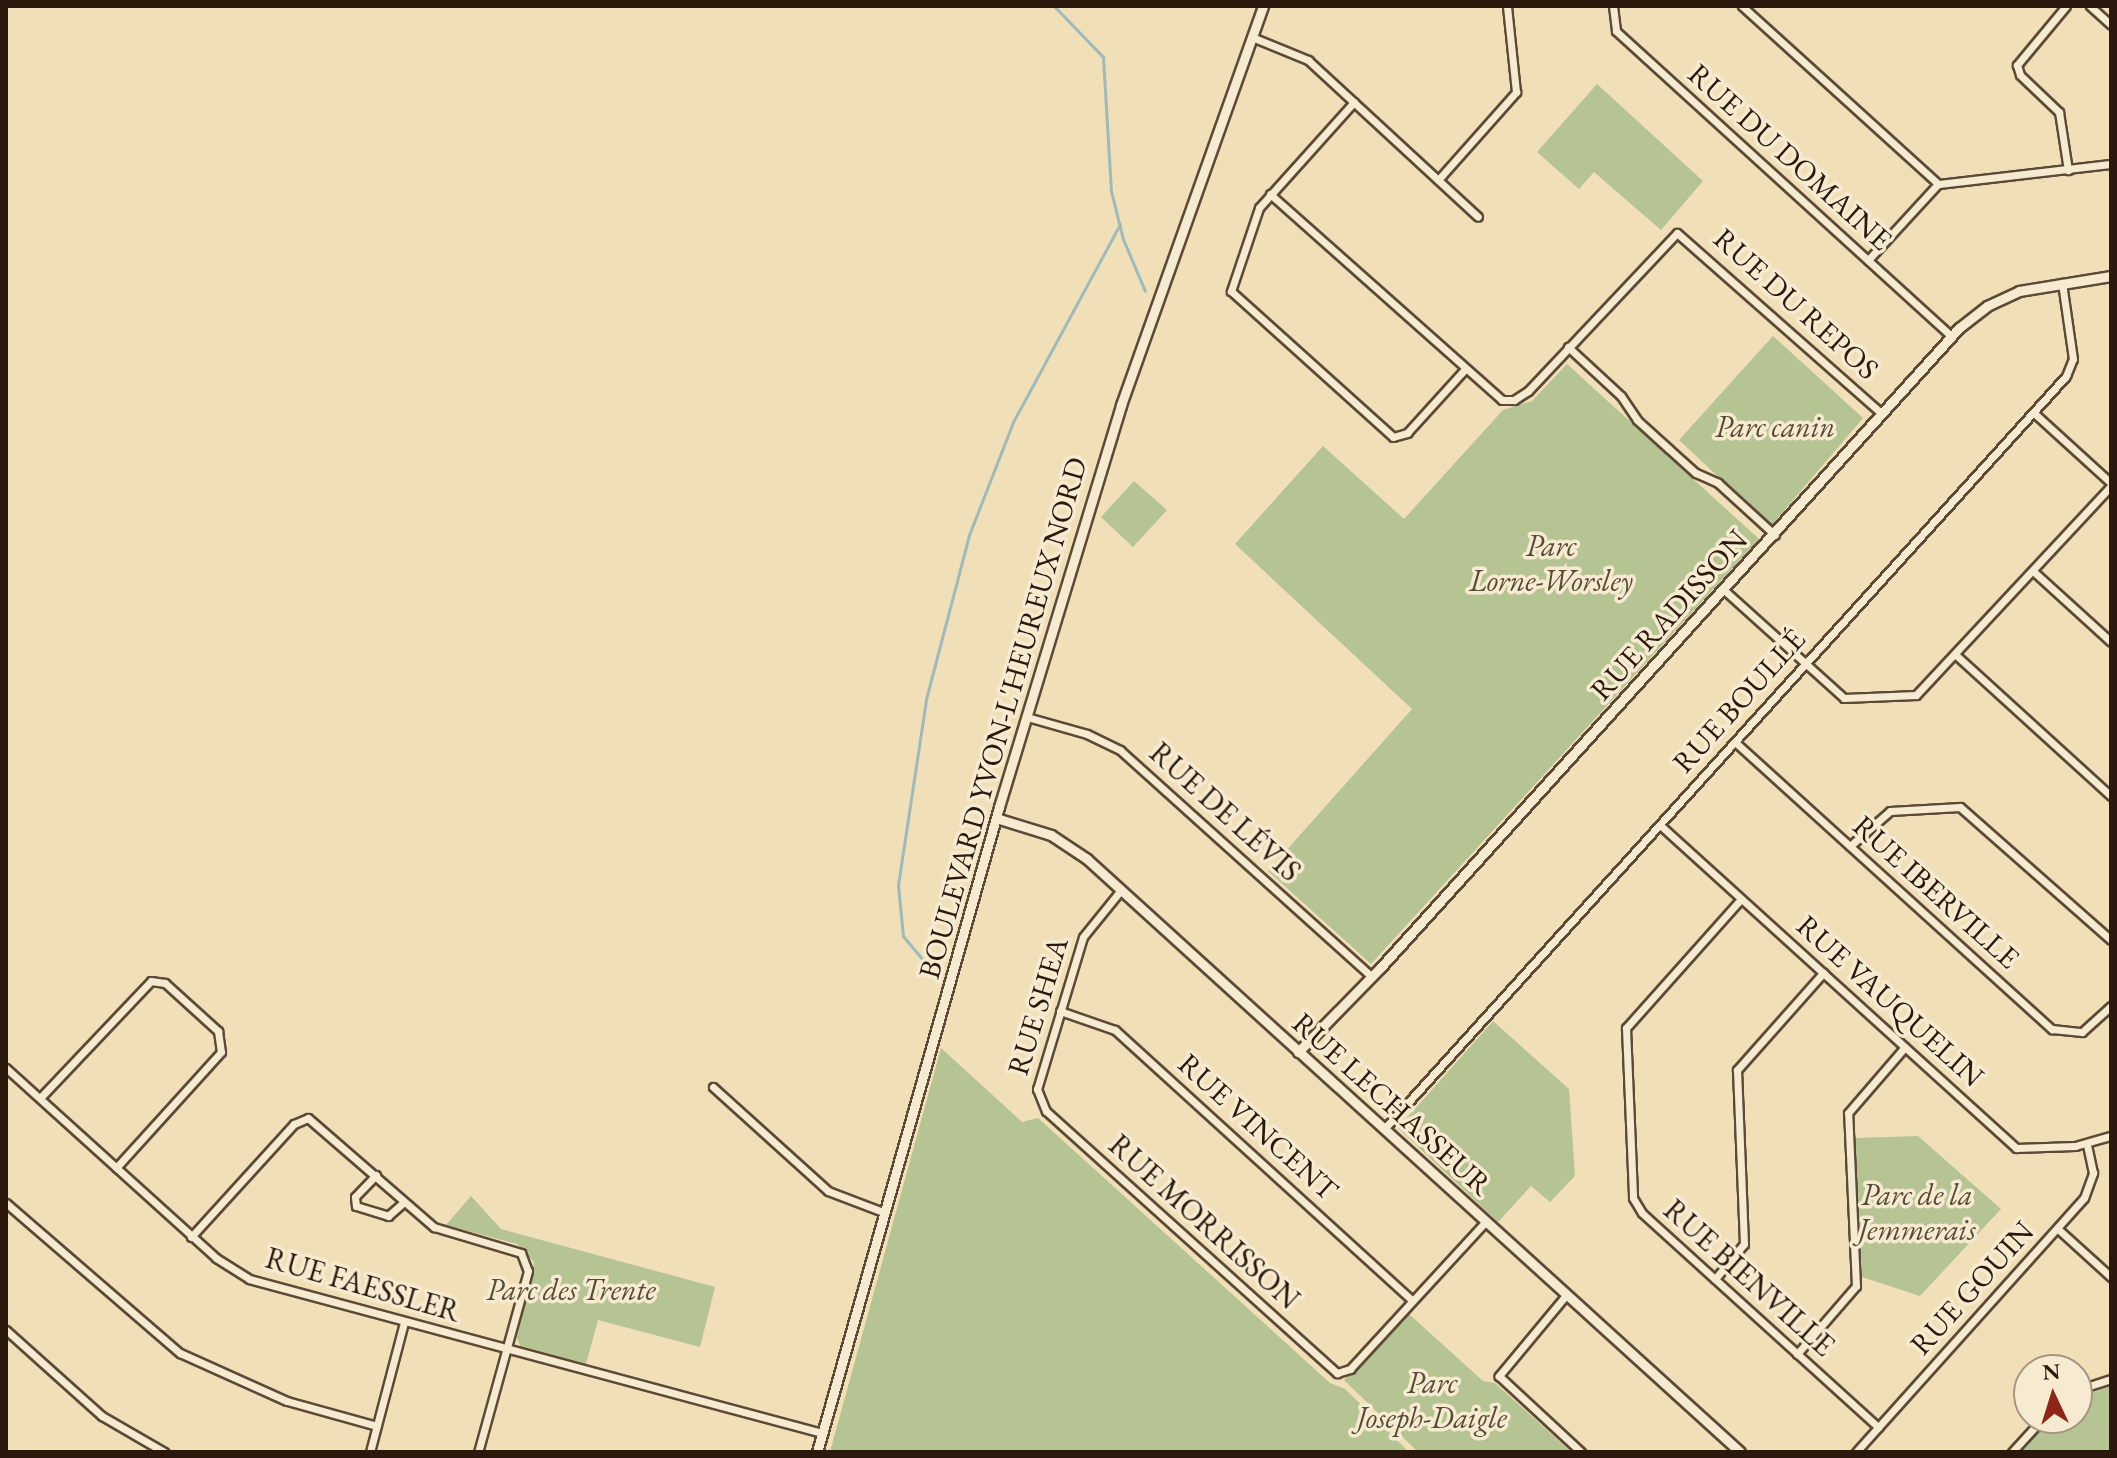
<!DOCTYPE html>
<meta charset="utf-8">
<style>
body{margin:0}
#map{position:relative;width:2117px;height:1458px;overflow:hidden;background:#f1dfb8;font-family:"EB Garamond",serif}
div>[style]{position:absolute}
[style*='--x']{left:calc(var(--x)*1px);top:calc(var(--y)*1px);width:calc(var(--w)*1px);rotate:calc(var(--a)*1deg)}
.green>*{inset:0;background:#b6c392}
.stream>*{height:3px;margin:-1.5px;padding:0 1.5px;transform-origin:1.5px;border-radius:1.5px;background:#9fbaba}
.roads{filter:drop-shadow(2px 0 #5c4a37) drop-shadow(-2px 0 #5c4a37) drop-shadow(0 2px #5c4a37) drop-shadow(0 -2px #5c4a37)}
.minor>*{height:7px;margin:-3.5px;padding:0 3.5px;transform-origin:3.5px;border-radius:3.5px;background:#f6ead1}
.tertiary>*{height:9px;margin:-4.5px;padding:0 4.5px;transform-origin:4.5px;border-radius:4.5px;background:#f6ead1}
span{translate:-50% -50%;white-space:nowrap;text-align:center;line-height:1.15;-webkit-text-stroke:7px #f6ead1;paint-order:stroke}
.street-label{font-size:30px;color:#2a190c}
.park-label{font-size:30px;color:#544c34;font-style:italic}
.frame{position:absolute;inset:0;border:8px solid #2a190c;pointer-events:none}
.north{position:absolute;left:2013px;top:1354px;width:80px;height:80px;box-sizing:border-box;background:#f6ead1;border:2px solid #a49682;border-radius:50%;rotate:356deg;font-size:22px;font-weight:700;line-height:32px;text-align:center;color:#2a190c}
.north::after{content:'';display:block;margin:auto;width:28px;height:36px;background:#8f2418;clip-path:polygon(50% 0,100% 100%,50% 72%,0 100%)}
</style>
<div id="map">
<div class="green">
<div style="clip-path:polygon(1597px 84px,1703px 181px,1661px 230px,1594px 172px,1579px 189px,1537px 152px)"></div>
<div style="clip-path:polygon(1773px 336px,1863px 418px,1771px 526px,1679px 440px)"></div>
<div style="clip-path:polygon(1567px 364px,1759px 539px,1371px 964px,1268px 871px,1412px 709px,1235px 544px,1323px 446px,1404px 519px,1503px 410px,1532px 401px)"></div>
<div style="clip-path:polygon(1134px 481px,1167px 510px,1133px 547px,1101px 517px)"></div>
<div style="clip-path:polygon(1493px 1021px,1569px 1089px,1575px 1176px,1550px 1202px,1531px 1186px,1498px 1222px,1398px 1128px)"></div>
<div style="clip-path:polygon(941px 1048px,1022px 1122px,1038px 1118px,1330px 1383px,1345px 1389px,1409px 1452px,830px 1452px)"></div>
<div style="clip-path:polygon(1918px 1136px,2001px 1209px,1920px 1296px,1862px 1277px,1855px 1138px)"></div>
<div style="clip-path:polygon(471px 1196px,501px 1229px,715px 1287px,700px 1347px,598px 1320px,586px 1364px,520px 1346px,517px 1338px,534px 1262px,517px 1244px,446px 1225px)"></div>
<div style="clip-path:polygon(1409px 1314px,1483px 1381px,1495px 1383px,1571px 1452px,1418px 1452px,1344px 1380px)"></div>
<div style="clip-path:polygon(2111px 1386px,2111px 1452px,2021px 1452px,2053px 1418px,2077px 1418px,2077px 1398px)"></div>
</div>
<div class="stream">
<div style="--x:1054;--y:6;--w:71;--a:46.1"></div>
<div style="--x:1103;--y:57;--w:134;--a:86.6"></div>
<div style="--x:1111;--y:191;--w:49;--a:76"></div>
<div style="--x:1123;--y:239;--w:56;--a:67.1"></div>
<div style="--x:938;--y:978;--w:55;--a:-129.8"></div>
<div style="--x:903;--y:936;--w:51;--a:-95.6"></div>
<div style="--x:898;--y:885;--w:188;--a:-81.4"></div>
<div style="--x:926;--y:699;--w:170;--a:-75.3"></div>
<div style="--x:969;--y:535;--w:121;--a:-68.7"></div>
<div style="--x:1013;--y:422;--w:225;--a:-61.6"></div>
</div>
<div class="roads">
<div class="minor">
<div style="--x:1613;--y:6;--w:25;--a:83"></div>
<div style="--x:1616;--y:31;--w:453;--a:42.3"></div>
<div style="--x:1742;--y:6;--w:265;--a:42.2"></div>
<div style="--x:2066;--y:6;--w:77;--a:129.7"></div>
<div style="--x:2017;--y:65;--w:10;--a:73"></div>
<div style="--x:2020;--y:75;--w:54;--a:43.5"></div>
<div style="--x:2059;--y:112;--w:59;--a:81.2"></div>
<div style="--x:2090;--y:6;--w:28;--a:42"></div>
<div style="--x:1252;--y:37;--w:61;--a:22.3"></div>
<div style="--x:1308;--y:60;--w:231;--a:42.7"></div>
<div style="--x:1354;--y:102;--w:142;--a:131.9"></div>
<div style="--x:1259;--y:208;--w:88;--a:108.6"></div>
<div style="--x:1231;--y:291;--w:218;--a:42"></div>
<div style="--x:1393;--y:437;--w:15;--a:-16"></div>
<div style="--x:1407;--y:433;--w:86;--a:-47.8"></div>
<div style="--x:1438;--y:180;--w:118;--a:-48.4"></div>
<div style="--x:1516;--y:92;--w:86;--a:-96"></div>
<div style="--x:1270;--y:194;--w:310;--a:41.6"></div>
<div style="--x:1502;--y:400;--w:12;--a:0"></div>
<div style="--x:1514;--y:400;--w:17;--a:-33"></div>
<div style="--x:1528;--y:391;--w:217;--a:-46.7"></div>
<div style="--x:1677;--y:233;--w:273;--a:41.4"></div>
<div style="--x:1868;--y:260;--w:103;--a:-47.4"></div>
<div style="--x:1938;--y:184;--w:174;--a:-6.6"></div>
<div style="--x:1568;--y:347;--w:72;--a:42.8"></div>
<div style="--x:1621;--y:396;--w:29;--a:56"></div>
<div style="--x:1637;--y:420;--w:43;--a:42.2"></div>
<div style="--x:1669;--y:449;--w:36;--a:42"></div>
<div style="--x:1696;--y:473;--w:24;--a:24"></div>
<div style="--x:1718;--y:483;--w:77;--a:42.4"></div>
<div style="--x:2034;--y:413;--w:104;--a:42.3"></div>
<div style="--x:2033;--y:571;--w:105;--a:42.3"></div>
<div style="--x:1724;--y:590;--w:161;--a:42"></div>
<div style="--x:1844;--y:698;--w:72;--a:-2.4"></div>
<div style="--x:1916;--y:695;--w:286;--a:-47"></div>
<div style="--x:1957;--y:656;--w:208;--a:42.3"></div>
<div style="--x:1027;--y:717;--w:62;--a:15.8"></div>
<div style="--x:1087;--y:734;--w:37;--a:26"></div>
<div style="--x:1120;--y:750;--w:338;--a:42"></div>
<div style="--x:1735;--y:742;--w:428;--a:42.2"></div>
<div style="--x:2052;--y:1029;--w:30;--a:6"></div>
<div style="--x:2082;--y:1032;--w:39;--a:-42"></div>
<div style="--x:1660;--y:825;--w:481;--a:42.2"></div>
<div style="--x:2016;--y:1148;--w:59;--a:-1.9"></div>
<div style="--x:2075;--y:1146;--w:37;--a:-16"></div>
<div style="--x:1850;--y:846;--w:53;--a:-41.2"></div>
<div style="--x:1890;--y:811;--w:70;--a:-3.3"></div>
<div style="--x:1960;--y:807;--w:201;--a:41.4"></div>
<div style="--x:1121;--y:890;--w:60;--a:129"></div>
<div style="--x:1083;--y:937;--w:159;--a:106.8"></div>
<div style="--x:1037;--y:1089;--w:24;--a:68"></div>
<div style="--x:1046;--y:1111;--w:392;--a:42"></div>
<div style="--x:1337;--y:1373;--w:14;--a:-17"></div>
<div style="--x:1350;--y:1369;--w:200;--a:-47.4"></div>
<div style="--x:1741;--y:899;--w:173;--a:131.7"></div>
<div style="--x:1626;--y:1028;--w:170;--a:87.6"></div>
<div style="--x:1633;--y:1198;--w:17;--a:59"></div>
<div style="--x:1642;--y:1213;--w:319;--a:42.2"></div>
<div style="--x:1060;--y:1011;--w:58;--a:19.1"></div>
<div style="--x:1115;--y:1030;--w:401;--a:42.3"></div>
<div style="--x:6;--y:1068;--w:283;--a:42.1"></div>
<div style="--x:216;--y:1258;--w:39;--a:32"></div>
<div style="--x:249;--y:1279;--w:593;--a:15.04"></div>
<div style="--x:713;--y:1087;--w:155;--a:42.1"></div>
<div style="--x:828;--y:1191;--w:59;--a:20.9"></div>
<div style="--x:40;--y:1098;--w:161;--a:-46.5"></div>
<div style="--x:151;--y:981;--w:14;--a:8"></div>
<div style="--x:165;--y:983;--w:72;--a:42.2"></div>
<div style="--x:218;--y:1031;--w:21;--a:82"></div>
<div style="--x:221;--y:1052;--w:156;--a:132.2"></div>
<div style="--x:1384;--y:1129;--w:1016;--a:-47.83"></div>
<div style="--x:2066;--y:376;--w:18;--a:-68"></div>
<div style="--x:2073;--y:359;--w:77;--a:-98.2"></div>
<div style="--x:376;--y:1175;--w:30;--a:134"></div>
<div style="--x:355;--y:1197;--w:9;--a:84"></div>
<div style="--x:356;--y:1206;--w:34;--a:17"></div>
<div style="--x:388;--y:1216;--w:21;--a:-41"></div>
<div style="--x:6;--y:1203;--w:230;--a:40.8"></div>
<div style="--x:180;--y:1353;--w:117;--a:24.2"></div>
<div style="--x:287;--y:1401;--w:93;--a:15.5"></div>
<div style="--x:2058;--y:1229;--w:72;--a:42.2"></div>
<div style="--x:191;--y:1237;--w:153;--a:-47.7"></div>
<div style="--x:294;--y:1124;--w:15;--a:-23"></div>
<div style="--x:308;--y:1118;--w:167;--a:40.9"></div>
<div style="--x:434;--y:1227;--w:91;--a:16.6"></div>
<div style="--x:521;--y:1253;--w:19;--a:69"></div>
<div style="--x:528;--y:1271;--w:188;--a:105.4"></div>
<div style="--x:1715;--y:1279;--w:45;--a:-50.4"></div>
<div style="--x:1744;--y:1244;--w:174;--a:-92.3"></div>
<div style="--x:1737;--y:1070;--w:130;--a:-48.4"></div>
<div style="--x:1567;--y:1294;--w:107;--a:129.7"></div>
<div style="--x:1499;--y:1376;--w:112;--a:42.8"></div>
<div style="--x:6;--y:1330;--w:129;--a:41.9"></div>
<div style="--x:102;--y:1416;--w:72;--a:30.1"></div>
<div style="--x:1797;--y:1354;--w:90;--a:-49.1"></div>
<div style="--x:1856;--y:1286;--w:173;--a:-92.6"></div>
<div style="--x:1848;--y:1113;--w:87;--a:-49.2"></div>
<div style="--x:2077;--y:1390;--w:36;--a:-18"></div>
<div style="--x:370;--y:1452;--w:134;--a:-75.3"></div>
<div style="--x:1856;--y:1452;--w:341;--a:-48.1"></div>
<div style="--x:2084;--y:1198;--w:27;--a:-70"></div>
<div style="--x:2093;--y:1173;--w:30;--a:-102"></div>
<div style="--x:2012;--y:1452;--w:46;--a:-47.6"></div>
</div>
<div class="tertiary">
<div style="--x:996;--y:818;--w:58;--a:17.2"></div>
<div style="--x:1051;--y:835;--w:43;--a:33.7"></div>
<div style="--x:1087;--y:859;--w:882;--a:42.24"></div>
<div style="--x:1298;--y:1052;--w:119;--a:-45.7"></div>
<div style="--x:1381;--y:967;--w:862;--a:-47.87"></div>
<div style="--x:1959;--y:328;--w:36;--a:-38"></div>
<div style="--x:1987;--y:306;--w:35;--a:-25"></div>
<div style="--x:2019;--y:291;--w:93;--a:-9.3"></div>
<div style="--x:817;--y:1452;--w:670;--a:-74.24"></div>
<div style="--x:999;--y:807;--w:420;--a:-73.1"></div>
<div style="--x:1121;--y:405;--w:424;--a:-70.4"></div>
</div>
</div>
<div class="street-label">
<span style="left:1790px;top:157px;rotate:42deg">RUE DU DOMAINE</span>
<span style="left:1796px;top:304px;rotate:42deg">RUE DU REPOS</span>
<span style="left:1669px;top:615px;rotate:-48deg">RUE RADISSON</span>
<span style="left:1739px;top:701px;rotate:-48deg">RUE BOULLÉ</span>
<span style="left:1003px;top:718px;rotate:-74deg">BOULEVARD YVON-L'HEUREUX NORD</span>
<span style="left:1225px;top:812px;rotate:42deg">RUE DE LÉVIS</span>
<span style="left:1936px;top:892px;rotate:42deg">RUE IBERVILLE</span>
<span style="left:1890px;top:1001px;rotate:42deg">RUE VAUQUELIN</span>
<span style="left:1038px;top:1006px;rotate:-73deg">RUE SHEA</span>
<span style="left:1392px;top:1104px;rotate:42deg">RUE LECHASSEUR</span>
<span style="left:1258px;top:1127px;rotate:42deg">RUE VINCENT</span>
<span style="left:1204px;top:1222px;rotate:42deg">RUE MORRISSON</span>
<span style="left:1749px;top:1278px;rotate:42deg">RUE BIENVILLE</span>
<span style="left:363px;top:1285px;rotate:16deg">RUE FAESSLER</span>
<span style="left:1972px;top:1288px;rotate:-48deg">RUE GOUIN</span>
</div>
<div class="park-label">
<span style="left:1775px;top:427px">Parc canin</span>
<span style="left:1551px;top:563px">Parc<br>Lorne-Worsley</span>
<span style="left:1917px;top:1212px">Parc de la<br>Jemmerais</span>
<span style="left:571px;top:1290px">Parc des Trente</span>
<span style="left:1432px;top:1400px">Parc<br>Joseph-Daigle</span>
</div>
<div class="frame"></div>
<div class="north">N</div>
</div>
